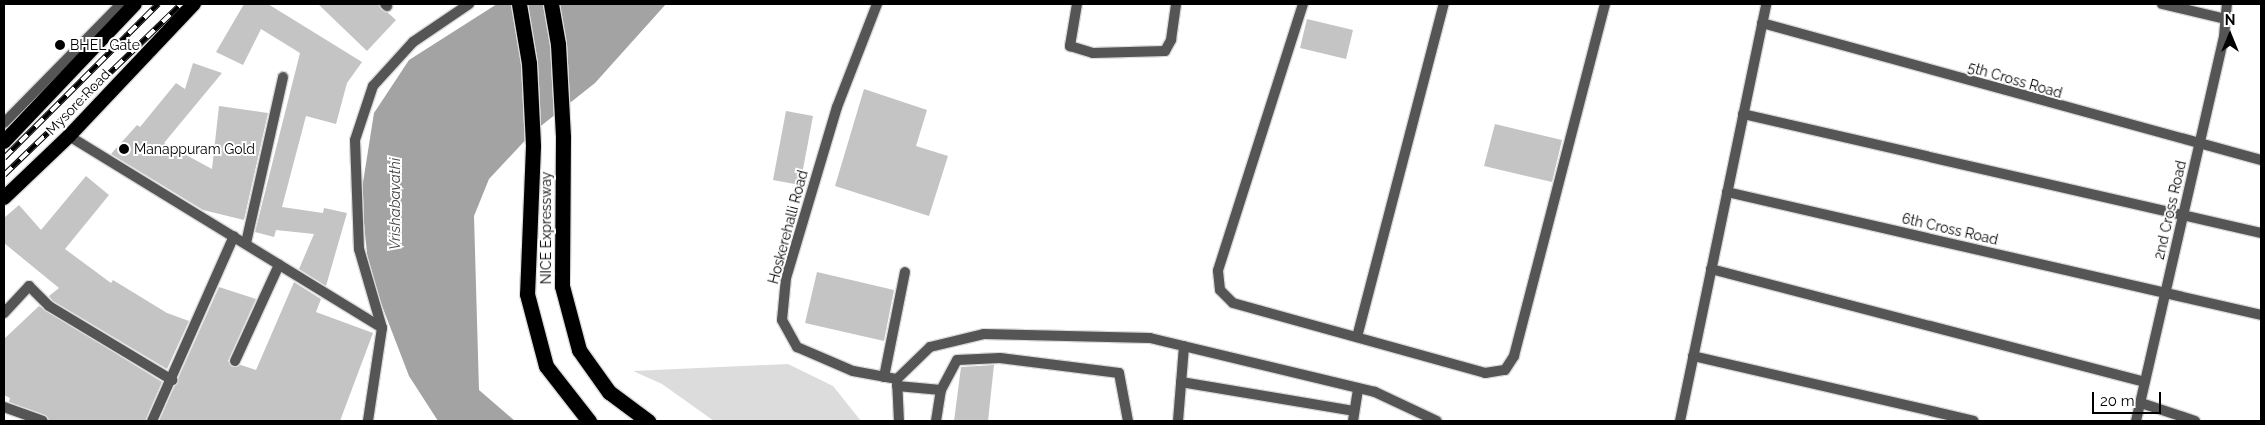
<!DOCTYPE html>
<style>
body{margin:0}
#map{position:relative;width:2265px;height:425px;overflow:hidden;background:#fff;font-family:Raleway,sans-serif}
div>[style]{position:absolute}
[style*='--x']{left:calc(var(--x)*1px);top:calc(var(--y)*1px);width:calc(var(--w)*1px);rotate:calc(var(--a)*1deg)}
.green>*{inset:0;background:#dcdcdc}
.water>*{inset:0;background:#a3a3a3}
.building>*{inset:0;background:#c4c4c4}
.roads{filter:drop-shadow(1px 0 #dbdbdb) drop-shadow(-1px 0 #dbdbdb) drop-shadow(0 1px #dbdbdb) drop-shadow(0 -1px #dbdbdb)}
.service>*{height:10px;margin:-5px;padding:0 5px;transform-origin:5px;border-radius:5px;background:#555}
.minor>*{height:10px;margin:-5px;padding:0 5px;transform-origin:5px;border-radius:5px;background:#555}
.tertiary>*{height:10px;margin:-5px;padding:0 5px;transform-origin:5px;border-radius:5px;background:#555}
.trunk>*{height:14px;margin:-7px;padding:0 7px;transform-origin:7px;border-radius:7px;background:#000}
.motorway>*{height:15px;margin:-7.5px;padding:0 7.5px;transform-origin:7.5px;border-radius:7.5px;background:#000}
.rail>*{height:5.5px;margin-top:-2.75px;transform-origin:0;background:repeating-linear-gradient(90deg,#fff 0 11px,#000 0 22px);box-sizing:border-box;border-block:1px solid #000}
.dots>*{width:14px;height:14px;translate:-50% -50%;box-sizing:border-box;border:2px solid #fff;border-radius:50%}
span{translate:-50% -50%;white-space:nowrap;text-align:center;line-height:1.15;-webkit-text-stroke:4px #fff;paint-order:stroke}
.poi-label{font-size:14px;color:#000}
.left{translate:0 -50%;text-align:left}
.street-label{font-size:14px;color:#000}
.water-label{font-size:15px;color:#444;font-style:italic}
.frame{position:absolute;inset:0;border:5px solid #000;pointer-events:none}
.north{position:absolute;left:2205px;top:10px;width:50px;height:50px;-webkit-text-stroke:4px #fff;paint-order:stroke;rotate:0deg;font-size:14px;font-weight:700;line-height:20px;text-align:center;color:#000}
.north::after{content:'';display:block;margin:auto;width:18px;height:22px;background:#000;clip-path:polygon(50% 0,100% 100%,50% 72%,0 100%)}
.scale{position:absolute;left:2092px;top:392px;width:69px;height:22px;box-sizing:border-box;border:2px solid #000;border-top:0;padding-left:6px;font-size:15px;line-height:18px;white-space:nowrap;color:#000;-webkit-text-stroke:4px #fff;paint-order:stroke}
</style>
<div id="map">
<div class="green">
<div style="clip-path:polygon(788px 364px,833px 386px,861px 421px,714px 421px,662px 384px,633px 371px)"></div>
</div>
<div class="water">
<div style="clip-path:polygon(497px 4px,666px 4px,595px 83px,532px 133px,489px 179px,474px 216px,479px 390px,515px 421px,438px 421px,409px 376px,369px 272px,361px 195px,374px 113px,409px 60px)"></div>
</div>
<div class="building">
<div style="clip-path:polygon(244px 4px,268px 4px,362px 62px,347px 83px,336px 124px,306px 116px,282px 207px,323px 213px,324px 208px,347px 213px,326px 286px,299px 269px,314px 234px,276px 230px,274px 237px,255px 232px,300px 53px,261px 29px,243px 65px,216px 52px)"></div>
<div style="clip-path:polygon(318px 4px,378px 4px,396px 20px,367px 51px)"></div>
<div style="clip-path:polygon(1307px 19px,1353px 30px,1346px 59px,1300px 48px)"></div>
<div style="clip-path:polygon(193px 63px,222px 73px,164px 143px,212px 169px,219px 106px,268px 113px,244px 220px,203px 210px,111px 154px,137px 125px,140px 127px,176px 83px,185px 89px)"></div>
<div style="clip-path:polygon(864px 89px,927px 110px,916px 146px,948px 156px,929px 216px,835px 186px)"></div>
<div style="clip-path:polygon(786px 111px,813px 116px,800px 185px,773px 180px)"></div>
<div style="clip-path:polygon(1495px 124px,1562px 140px,1552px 182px,1484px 166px)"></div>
<div style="clip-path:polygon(86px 176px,109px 195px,65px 249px,111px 283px,113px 280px,167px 313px,189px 321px,167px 369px,53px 301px,49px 296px,59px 288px,4px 243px,4px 218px,19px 205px,41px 230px)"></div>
<div style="clip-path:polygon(817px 272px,894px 290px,884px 341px,805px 323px)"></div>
<div style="clip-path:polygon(294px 282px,321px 299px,316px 312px,373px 333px,340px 421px,159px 421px,219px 287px,256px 299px,228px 361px,233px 367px,241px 365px,256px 370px)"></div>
<div style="clip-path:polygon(39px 306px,162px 382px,145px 421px,50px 421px,45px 415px,9px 402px,10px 398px,4px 395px,4px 339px)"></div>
<div style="clip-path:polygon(994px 365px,988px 421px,954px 421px,961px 367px)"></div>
</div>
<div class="roads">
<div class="service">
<div style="--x:1303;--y:4;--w:280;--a:107.7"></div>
<div style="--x:1218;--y:271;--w:19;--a:84"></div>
<div style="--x:1220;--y:290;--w:18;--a:45"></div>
<div style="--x:1233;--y:303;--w:262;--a:15.5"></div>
<div style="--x:1485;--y:373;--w:20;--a:-9"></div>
<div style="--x:1505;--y:370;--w:17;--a:-57"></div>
<div style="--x:1514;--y:356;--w:364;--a:-75.5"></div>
<div style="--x:4;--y:123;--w:167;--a:-45.5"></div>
<div style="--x:1357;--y:337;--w:344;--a:-75.4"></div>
<div style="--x:235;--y:361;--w:106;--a:-65.4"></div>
<div style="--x:884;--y:377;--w:107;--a:-78.7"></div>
<div style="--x:1181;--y:382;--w:175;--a:9.5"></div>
<div style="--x:1178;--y:421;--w:75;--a:-85.4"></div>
<div style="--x:1353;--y:421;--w:33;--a:-81"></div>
</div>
<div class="minor">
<div style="--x:385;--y:4;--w:3;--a:45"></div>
<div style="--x:1077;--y:4;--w:43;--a:99.5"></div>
<div style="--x:1070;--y:46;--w:24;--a:17"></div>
<div style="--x:1093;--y:53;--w:72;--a:-1.6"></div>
<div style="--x:1165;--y:51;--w:13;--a:-61"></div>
<div style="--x:1171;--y:40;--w:36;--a:-82"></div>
<div style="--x:2162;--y:4;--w:66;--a:13.2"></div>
<div style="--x:1762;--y:23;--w:517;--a:15.35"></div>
<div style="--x:1743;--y:114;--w:531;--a:12.94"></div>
<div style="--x:69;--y:136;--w:367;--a:31.5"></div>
<div style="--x:382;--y:328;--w:94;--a:98.6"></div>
<div style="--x:1727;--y:192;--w:548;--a:12.97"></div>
<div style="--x:246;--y:243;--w:170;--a:-77.4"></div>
<div style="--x:1711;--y:269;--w:448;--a:14.6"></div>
<div style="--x:4;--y:313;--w:37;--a:-47"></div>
<div style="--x:29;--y:286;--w:28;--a:45"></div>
<div style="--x:49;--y:306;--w:144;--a:31"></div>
<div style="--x:382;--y:328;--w:82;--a:-106.2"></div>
<div style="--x:359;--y:249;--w:109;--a:-92.1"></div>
<div style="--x:355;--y:140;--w:57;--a:-71.6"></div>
<div style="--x:373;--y:86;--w:59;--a:-47.7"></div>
<div style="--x:413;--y:42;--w:68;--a:-34.2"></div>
<div style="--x:1693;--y:356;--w:288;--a:13"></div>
<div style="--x:897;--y:379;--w:46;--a:-44.1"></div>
<div style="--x:930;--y:347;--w:56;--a:-13.5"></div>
<div style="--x:984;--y:334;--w:166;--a:1.4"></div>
<div style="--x:1150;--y:338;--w:231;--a:13.5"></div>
<div style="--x:1375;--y:392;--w:68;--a:25.1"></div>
<div style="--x:897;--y:386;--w:44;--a:5.2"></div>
<div style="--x:2141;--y:403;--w:57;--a:18.4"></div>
<div style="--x:4;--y:407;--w:41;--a:19.7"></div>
<div style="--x:152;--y:421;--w:202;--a:-66.1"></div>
<div style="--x:936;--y:421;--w:31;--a:-81"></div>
<div style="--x:941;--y:390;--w:34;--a:-62"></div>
<div style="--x:957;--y:360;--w:43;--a:-2.7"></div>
<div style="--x:1000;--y:358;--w:120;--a:7.2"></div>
<div style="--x:1119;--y:373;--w:49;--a:79.4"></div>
<div style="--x:1680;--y:421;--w:426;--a:-78.3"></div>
<div style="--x:2136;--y:421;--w:394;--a:-77.1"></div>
<div style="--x:2224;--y:37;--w:33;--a:-85"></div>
</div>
<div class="tertiary">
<div style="--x:877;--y:4;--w:110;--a:111.2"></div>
<div style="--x:837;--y:107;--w:178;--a:106.6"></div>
<div style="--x:786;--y:278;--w:42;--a:95.4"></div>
<div style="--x:782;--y:320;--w:31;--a:61"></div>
<div style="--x:797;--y:347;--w:61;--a:23.2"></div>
<div style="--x:853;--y:371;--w:45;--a:10.3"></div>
<div style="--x:897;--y:379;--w:42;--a:87.3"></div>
</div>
<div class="trunk">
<div style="--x:4;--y:142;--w:190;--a:-46.5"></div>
<div style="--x:4;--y:198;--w:90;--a:-43.6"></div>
<div style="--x:69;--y:136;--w:182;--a:-46.6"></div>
</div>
<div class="motorway">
<div style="--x:519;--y:4;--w:60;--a:80.4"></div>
<div style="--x:529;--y:63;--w:83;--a:87.2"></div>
<div style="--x:533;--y:146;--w:148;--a:92.3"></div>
<div style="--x:527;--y:294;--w:74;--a:75.2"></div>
<div style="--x:546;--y:366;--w:70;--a:52"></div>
<div style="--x:551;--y:4;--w:41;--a:80.1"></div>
<div style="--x:558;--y:44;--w:93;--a:86.9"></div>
<div style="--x:563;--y:137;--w:149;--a:90.4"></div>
<div style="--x:562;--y:286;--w:66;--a:75.1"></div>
<div style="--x:579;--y:350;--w:52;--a:54.5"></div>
<div style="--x:609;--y:392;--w:49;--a:36.6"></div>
</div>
</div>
<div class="rail">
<div style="--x:4;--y:158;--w:218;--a:-45"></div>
<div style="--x:4;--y:175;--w:246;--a:-44"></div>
</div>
<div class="dots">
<div style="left:60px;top:45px;background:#000"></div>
<div style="left:124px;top:149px;background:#000"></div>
</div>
<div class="poi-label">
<span class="left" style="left:70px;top:45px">BHEL Gate</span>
<span class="left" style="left:134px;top:149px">Manappuram Gold</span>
</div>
<div class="street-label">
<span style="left:2015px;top:80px;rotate:16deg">5th Cross Road</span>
<span style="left:78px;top:102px;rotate:-46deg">Mysore Road</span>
<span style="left:2170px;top:210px;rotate:-77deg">2nd Cross Road</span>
<span style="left:788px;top:227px;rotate:-75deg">Hoskerehalli Road</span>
<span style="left:546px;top:228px;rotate:-90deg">NICE Expressway</span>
<span style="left:1950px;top:229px;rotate:13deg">6th Cross Road</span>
</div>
<div class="water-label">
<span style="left:396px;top:204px;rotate:-90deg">Vrishabavathi</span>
</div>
<div class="frame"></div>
<div class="north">N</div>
<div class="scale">20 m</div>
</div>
